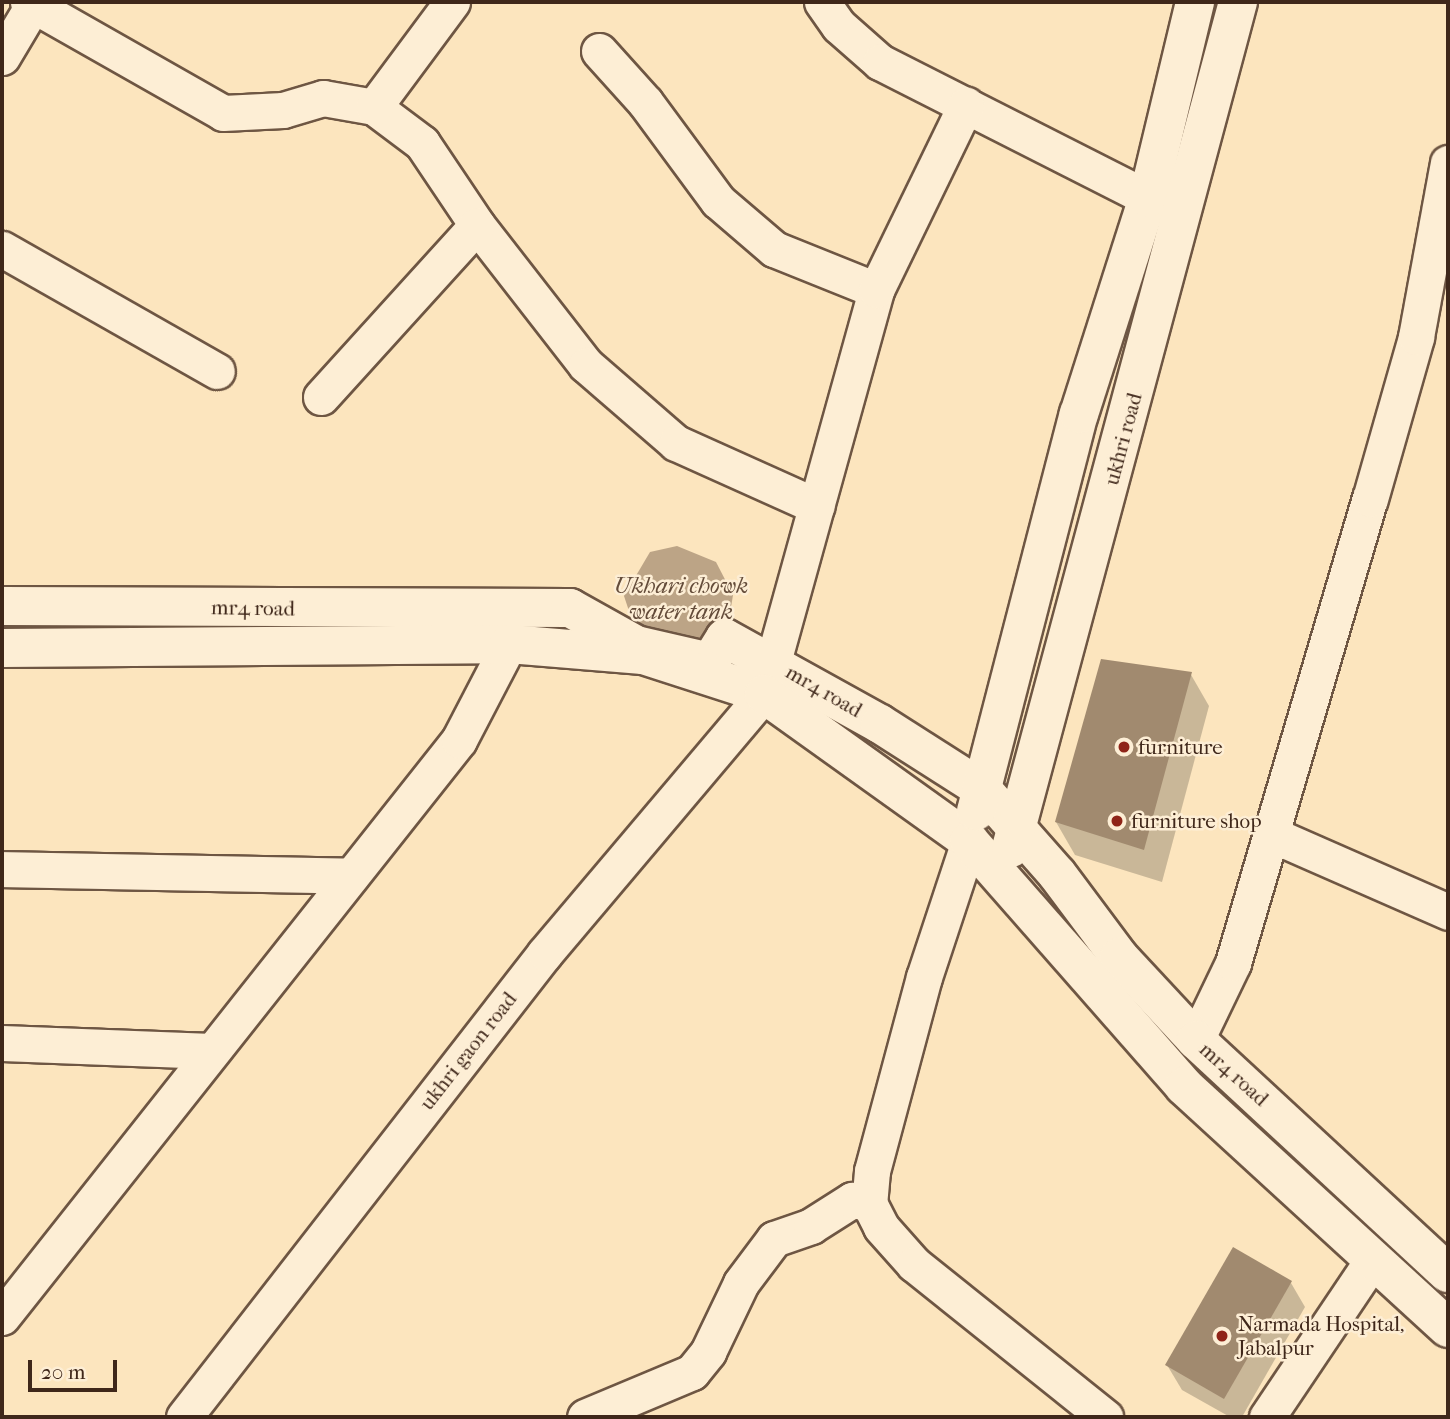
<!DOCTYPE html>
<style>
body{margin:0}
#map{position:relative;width:1450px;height:1419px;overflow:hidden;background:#fce5be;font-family:"IM FELL French Canon",serif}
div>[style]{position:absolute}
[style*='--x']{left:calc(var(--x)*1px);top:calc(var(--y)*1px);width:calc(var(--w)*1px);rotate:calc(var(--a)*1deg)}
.water>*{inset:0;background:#bca486}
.shadow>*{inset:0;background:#0003}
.building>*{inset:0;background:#a18a6f}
.roads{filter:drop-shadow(2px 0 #6e5643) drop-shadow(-2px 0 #6e5643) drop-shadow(0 2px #6e5643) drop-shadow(0 -2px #6e5643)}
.street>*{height:35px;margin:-17.5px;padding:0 17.5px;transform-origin:17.5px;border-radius:17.5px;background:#fdeed5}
.secondary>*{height:38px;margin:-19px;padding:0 19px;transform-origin:19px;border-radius:19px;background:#fdeed5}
.dots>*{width:19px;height:19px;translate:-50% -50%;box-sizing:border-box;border:4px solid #fdeed5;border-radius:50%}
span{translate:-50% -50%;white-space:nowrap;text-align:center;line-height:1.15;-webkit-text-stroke:5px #fdeed5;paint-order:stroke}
.street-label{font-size:21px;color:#3f271a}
.poi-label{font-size:21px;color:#3f271a}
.left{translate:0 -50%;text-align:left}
.water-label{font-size:23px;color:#644c3a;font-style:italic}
.frame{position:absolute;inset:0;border:4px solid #3f271a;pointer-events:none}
.scale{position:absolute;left:28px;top:1360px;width:89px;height:32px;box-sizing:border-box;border:4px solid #3f271a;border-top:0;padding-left:9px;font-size:21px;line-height:24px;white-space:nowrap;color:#3f271a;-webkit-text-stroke:5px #fdeed5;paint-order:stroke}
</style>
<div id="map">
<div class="water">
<div style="clip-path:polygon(677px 546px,716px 562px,733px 595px,728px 626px,702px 646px,649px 637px,631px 617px,624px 596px,650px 552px)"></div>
</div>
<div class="shadow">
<div style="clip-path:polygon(1190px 673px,1209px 706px,1162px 882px,1075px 855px,1056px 822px)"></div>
<div style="clip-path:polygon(1291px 1283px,1305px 1307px,1242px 1417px,1230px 1417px,1182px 1390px,1167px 1365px)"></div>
</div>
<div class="building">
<div style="clip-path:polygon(1101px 659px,1192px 672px,1144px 850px,1055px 822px)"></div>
<div style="clip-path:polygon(1233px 1247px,1292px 1281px,1224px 1399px,1165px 1365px)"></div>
</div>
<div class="roads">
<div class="street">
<div style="--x:28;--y:2;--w:224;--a:29.6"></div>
<div style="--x:223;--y:113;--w:60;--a:-2.9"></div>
<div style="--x:283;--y:110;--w:42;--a:-16.7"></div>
<div style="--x:323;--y:98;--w:52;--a:10"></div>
<div style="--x:374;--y:107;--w:60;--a:36.9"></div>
<div style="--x:422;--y:143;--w:99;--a:56.1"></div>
<div style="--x:477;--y:225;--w:177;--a:52.1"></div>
<div style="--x:586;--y:365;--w:119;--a:40.9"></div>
<div style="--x:676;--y:443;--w:154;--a:24.2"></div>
<div style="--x:822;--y:2;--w:29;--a:55"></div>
<div style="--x:839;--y:26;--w:55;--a:41.3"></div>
<div style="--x:880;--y:62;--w:301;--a:26.9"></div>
<div style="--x:599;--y:51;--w:69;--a:48"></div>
<div style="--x:645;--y:102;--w:123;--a:53.6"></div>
<div style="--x:718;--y:201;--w:74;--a:40.6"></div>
<div style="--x:774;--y:249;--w:110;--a:21.9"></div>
<div style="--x:2;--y:57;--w:61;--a:-59.2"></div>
<div style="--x:374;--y:107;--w:131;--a:-53.4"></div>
<div style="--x:2;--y:249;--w:247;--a:29.6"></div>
<div style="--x:321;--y:397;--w:232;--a:-47.8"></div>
<div style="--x:773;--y:662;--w:386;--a:-74.5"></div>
<div style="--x:876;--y:290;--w:206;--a:-64.1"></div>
<div style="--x:1273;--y:835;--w:191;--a:23.7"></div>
<div style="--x:969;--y:841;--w:143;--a:108.3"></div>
<div style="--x:924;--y:977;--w:201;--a:105"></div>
<div style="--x:872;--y:1171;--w:32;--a:95"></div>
<div style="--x:869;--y:1203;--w:27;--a:63"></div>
<div style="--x:881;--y:1227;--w:50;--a:48.3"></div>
<div style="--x:914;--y:1264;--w:245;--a:38.7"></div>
<div style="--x:2;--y:869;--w:349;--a:1.1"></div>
<div style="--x:1196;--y:1040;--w:85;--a:-64.3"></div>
<div style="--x:1233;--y:963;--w:484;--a:-73.6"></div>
<div style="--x:1370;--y:499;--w:168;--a:-74.1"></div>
<div style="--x:1416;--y:337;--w:177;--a:-79.6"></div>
<div style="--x:2;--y:1043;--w:210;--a:2.2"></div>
<div style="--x:2;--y:1317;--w:736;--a:-51.62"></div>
<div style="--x:459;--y:740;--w:108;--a:-62.5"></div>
<div style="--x:184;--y:1417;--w:588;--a:-52.12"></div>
<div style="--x:545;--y:953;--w:339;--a:-49.8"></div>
<div style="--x:585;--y:1417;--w:116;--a:-22.8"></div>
<div style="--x:692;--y:1372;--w:26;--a:-51"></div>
<div style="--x:708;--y:1352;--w:76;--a:-64.4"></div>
<div style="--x:741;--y:1283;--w:55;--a:-53.1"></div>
<div style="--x:774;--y:1239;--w:39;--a:-19"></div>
<div style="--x:811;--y:1226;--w:49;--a:-32.4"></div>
<div style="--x:852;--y:1200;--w:17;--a:10"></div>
<div style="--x:1267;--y:1417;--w:190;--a:-56.1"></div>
</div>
<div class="secondary">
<div style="--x:2;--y:606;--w:568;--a:0.2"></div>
<div style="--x:570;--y:608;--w:76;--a:29.3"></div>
<div style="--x:636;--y:645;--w:76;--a:12.9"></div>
<div style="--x:710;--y:662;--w:28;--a:-58"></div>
<div style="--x:725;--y:638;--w:177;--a:29"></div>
<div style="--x:880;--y:724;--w:121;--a:32.5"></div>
<div style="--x:982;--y:789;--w:113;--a:48.6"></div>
<div style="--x:1057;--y:874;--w:104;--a:53.2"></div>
<div style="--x:1119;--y:957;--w:113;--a:47.1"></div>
<div style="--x:1196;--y:1040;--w:343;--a:42.8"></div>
<div style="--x:2;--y:648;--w:507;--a:-0.45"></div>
<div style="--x:509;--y:644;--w:134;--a:4.7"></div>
<div style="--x:643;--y:655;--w:127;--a:17.9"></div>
<div style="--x:764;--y:694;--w:252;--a:35.6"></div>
<div style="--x:969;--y:841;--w:326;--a:48.7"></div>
<div style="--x:1184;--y:1086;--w:358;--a:42.5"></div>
<div style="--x:976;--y:811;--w:410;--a:-75.5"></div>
<div style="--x:1079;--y:414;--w:227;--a:-72.3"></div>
<div style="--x:1148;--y:198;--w:202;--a:-76.5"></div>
<div style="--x:1011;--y:848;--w:876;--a:-74.98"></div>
</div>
</div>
<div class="dots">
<div style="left:1124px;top:747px;background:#8f2418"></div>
<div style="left:1117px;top:821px;background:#8f2418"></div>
<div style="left:1222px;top:1336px;background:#8f2418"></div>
</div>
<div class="street-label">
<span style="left:1123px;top:439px;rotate:-75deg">ukhri road</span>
<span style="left:253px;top:608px;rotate:1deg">mr4 road</span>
<span style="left:824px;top:691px;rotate:30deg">mr4 road</span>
<span style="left:468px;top:1051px;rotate:-52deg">ukhri gaon road</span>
<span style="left:1234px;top:1074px;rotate:42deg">mr4 road</span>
</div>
<div class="poi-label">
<span class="left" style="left:1138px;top:747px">furniture</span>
<span class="left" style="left:1131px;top:821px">furniture shop</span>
<span class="left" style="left:1238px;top:1336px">Narmada Hospital,<br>Jabalpur</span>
</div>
<div class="water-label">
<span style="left:681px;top:599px">Ukhari chowk<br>water tank</span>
</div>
<div class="frame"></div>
<div class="scale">20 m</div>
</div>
